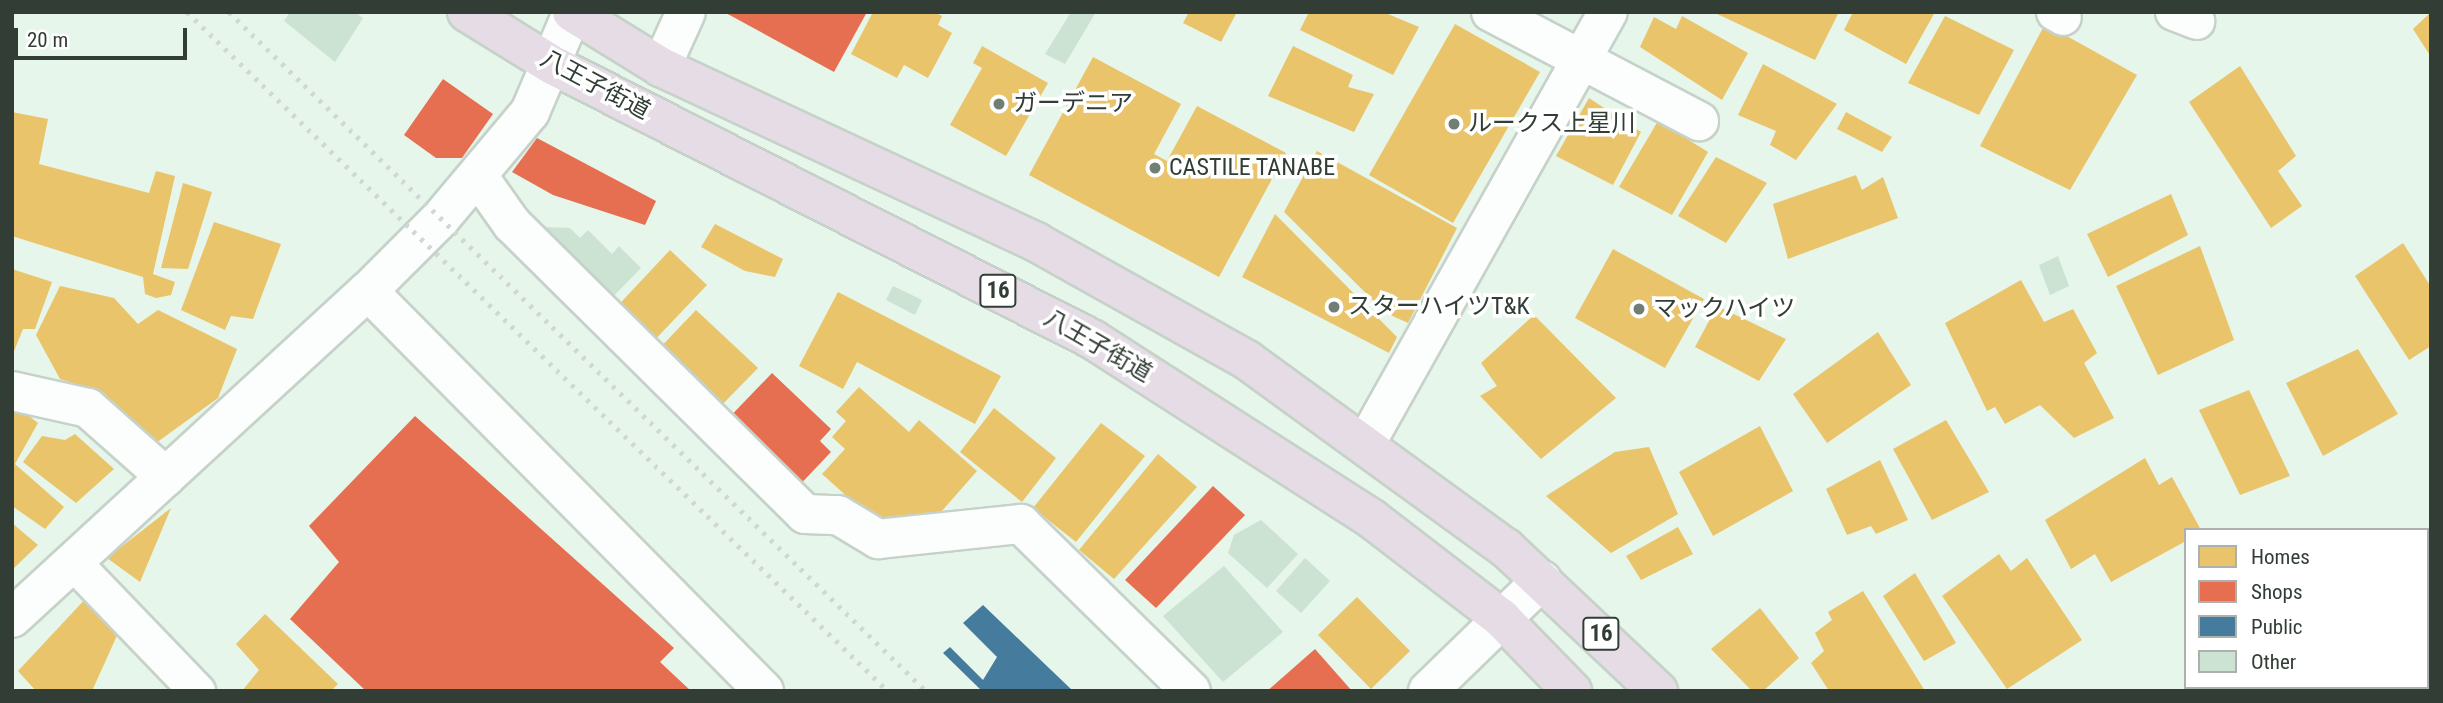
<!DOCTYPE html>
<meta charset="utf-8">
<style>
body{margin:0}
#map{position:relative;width:2443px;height:703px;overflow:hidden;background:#e6f6ea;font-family:"Roboto Condensed","Noto Sans JP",sans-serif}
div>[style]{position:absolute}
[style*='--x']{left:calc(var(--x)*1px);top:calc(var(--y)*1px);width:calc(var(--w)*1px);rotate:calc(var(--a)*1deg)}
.homes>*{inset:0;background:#e9c46a}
.shops>*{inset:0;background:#e76f51}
.public>*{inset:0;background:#457b9d}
.building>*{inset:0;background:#cce2d2}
.roads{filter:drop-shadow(2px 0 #c6d2c9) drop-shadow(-2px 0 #c6d2c9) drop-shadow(0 2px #c6d2c9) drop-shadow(0 -2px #c6d2c9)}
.lane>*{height:35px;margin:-17.5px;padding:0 17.5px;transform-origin:17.5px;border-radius:17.5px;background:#fbfefc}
.street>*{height:38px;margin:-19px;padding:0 19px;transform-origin:19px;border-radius:19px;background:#fbfefc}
.highway>*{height:38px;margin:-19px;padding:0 19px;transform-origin:19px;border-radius:19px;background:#e5dce5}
.rail>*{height:5px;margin-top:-2.5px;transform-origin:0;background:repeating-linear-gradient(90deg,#d2d7d3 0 3.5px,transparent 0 10.5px)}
.dots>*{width:19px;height:19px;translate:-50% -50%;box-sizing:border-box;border:4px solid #fff;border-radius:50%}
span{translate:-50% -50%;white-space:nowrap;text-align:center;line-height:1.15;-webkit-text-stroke:7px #fff;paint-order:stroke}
.shield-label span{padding:2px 5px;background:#fff;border:2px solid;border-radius:5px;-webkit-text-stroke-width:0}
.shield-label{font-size:23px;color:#323d35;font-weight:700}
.street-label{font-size:24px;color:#323d35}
.poi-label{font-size:24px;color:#323d35}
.left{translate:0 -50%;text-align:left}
.frame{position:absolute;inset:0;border:14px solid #323d35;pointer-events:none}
.legend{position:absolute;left:2184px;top:528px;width:245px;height:161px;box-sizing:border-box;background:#fff;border:2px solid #adb1ae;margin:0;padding:9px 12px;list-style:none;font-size:21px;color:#323d35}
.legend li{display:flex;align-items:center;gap:14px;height:35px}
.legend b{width:35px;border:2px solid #adb1ae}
.scale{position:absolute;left:14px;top:28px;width:173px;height:32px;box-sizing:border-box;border:4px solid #323d35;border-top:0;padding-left:9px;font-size:21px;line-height:24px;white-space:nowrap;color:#323d35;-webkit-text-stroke:5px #fff;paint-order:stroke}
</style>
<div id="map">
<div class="homes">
<div style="clip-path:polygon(873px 12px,934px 12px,942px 16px,938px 25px,952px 33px,928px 78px,904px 65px,897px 78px,851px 54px)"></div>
<div style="clip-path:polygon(1189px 12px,1237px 12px,1221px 42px,1183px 23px)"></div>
<div style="clip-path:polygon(1309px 12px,1383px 12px,1419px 27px,1393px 75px,1300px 30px)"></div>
<div style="clip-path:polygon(1713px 12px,1839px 12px,1815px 60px)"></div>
<div style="clip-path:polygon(1853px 12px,1935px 12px,1906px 64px,1844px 30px)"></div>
<div style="clip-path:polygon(2431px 12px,2431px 57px,2413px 29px)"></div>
<div style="clip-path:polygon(1682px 16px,1748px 53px,1722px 100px,1640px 47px,1654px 17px,1676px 29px)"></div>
<div style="clip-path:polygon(1945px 16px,2014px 50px,1979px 115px,1908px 83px)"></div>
<div style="clip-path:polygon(1455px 24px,1540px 72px,1453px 223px,1369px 175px)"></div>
<div style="clip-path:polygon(2045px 24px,2137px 75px,2070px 190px,1980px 146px)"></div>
<div style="clip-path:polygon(982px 46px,1048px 83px,1006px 156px,950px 125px,982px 68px,973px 63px)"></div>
<div style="clip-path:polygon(1293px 46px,1353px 75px,1348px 87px,1374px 94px,1354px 132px,1268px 96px)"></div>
<div style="clip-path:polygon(1093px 57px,1181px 104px,1154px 154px,1167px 161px,1197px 106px,1286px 153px,1219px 277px,1029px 175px)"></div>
<div style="clip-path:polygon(1763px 64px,1837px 104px,1796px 160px,1770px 145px,1776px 131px,1738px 115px)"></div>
<div style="clip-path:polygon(2240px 66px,2296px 156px,2278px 171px,2302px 206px,2271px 228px,2189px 102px)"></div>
<div style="clip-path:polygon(1589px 98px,1641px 132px,1613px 185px,1556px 156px)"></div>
<div style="clip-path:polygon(12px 112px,48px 119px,39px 164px,149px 193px,156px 171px,175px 176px,153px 274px,175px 282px,171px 295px,156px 298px,145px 294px,143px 277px,12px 236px)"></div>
<div style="clip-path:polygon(1846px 112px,1892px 137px,1882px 152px,1837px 129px)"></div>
<div style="clip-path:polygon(1658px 121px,1708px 152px,1672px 215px,1619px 187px)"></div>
<div style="clip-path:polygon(1317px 151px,1457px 228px,1408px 323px,1386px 313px,1284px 212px)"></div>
<div style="clip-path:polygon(1716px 157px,1767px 183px,1726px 243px,1678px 216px)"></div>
<div style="clip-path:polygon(1856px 175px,1862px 190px,1883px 177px,1898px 218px,1788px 259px,1773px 204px)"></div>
<div style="clip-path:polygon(183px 183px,212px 192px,188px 269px,161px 268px)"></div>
<div style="clip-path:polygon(2171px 194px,2188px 235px,2108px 277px,2087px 234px)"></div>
<div style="clip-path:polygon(1275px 214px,1397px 337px,1389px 353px,1242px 277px)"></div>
<div style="clip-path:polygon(214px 222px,281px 244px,253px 319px,231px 316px,225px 330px,181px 310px)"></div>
<div style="clip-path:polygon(715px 224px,783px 259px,775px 277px,745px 271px,701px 247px)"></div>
<div style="clip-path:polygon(2403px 243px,2431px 287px,2431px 346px,2409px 360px,2355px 276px)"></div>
<div style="clip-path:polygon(2200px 246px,2234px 340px,2158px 375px,2116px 286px)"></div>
<div style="clip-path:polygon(1613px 249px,1704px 299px,1665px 368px,1575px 318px)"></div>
<div style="clip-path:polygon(670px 250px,707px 285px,649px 346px,612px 312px)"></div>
<div style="clip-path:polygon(12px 269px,52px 282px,35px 329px,23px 329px,12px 356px)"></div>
<div style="clip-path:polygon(2021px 280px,2044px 322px,2073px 309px,2097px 353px,2084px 363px,2114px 418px,2074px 438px,2040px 405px,2005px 424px,1995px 407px,1987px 411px,1945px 323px)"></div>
<div style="clip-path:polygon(60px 286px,114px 298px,138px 324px,158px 310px,237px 349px,218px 398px,156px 443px,104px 393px,60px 379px,36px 335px)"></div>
<div style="clip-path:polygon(838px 292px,1001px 376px,975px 424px,857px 362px,843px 389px,799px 366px)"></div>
<div style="clip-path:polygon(1717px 306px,1786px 339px,1759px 381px,1695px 347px)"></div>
<div style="clip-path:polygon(696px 310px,758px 368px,715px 412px,654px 354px)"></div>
<div style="clip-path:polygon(1534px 315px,1616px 398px,1541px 459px,1480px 396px,1497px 386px,1481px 363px)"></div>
<div style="clip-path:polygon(1878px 332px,1911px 385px,1827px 443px,1793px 394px)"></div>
<div style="clip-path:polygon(2358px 349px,2398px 414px,2323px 456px,2286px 383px)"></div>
<div style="clip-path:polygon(859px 387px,909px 432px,919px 420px,977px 471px,934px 520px,871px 518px,822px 474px,845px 449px,832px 437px,846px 421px,836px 412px)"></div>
<div style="clip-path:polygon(2249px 390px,2290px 476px,2240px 495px,2199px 410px)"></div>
<div style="clip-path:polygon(12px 403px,38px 423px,15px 464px,64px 507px,45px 529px,12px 506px)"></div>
<div style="clip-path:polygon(994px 408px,1056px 458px,1022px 502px,960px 452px)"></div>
<div style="clip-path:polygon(1946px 420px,1989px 492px,1932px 520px,1893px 449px)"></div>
<div style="clip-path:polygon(1101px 423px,1145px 456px,1076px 542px,1033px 508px)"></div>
<div style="clip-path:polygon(1760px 426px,1793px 491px,1713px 536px,1679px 472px)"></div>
<div style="clip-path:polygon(75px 434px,114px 469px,76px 503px,23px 462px,42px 436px,65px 440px)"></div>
<div style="clip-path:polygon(1649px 447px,1678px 514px,1611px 553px,1546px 496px,1615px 452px)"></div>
<div style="clip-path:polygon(1158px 454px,1197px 487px,1114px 579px,1079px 550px)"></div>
<div style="clip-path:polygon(2145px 458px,2159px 485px,2172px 477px,2201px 530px,2186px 530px,2186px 541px,2111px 582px,2095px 554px,2071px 569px,2045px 520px)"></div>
<div style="clip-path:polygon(1880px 460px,1908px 520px,1876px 534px,1871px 526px,1847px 535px,1826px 489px)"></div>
<div style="clip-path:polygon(171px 508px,140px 582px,107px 558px)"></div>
<div style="clip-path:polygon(12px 523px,38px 545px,12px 570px)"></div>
<div style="clip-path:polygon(1678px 527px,1693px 554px,1641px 580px,1626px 556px)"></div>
<div style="clip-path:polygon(1999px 554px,2011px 571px,2027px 558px,2082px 640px,2007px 689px,1942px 596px)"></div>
<div style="clip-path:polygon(1915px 573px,1956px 643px,1924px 661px,1883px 596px)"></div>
<div style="clip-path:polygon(2431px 589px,2431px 691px,2205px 691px,2427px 687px)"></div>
<div style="clip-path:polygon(1863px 591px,1925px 691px,1829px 691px,1811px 663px,1824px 651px,1815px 633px,1832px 620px,1828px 612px)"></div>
<div style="clip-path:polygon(89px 595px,119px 631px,92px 691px,36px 691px,18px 671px)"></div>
<div style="clip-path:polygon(1357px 597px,1410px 651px,1371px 689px,1318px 635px)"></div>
<div style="clip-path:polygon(1760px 608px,1799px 658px,1763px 691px,1752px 691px,1711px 649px)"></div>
<div style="clip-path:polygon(265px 614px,338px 684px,331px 691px,242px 691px,259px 670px,236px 644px)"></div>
</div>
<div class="shops">
<div style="clip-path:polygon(724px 12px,867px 12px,834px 72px)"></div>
<div style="clip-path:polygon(443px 79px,493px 114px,462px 158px,436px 158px,404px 135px)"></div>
<div style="clip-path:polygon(537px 138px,656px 201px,645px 225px,553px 195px,512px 172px)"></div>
<div style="clip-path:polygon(772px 373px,831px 429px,820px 441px,831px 452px,792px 493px,721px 426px)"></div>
<div style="clip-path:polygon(415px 416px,674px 648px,660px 662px,691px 691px,366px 691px,290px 619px,339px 562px,309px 526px)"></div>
<div style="clip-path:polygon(1213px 486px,1245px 515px,1156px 608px,1125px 580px)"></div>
<div style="clip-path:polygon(1315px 649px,1352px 691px,1267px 691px)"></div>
</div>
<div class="public">
<div style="clip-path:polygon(983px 605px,1073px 691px,982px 691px,943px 653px,950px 647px,983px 680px,997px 657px,963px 623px)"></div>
</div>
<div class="building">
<div style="clip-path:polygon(290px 12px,354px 12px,363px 18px,335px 62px,284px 21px)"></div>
<div style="clip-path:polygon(1071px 12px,1096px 12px,1065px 64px,1045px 54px)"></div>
<div style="clip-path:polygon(542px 227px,570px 228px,580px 238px,588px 230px,612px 254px,619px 246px,641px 268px,601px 309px)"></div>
<div style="clip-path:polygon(2058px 256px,2069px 286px,2050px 295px,2039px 265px)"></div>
<div style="clip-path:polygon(893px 286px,922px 300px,915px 315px,886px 300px)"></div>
<div style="clip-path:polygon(1261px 520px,1298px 554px,1267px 588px,1228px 553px,1234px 535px)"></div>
<div style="clip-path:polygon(1305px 558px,1330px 581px,1301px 613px,1276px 591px)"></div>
<div style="clip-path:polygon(1224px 566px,1283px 632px,1223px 682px,1163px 616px)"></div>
</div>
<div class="roads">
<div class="lane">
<div style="--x:2054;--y:12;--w:10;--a:29"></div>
<div style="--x:2173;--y:12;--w:25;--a:21"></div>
<div style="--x:73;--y:562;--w:179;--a:46.1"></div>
</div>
<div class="street">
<div style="--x:1491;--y:12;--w:235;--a:27.7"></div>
<div style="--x:661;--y:67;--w:60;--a:-65.6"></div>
<div style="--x:478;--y:176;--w:59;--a:54.7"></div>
<div style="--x:512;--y:224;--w:412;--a:44.7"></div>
<div style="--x:805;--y:514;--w:33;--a:2"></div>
<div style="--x:838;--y:515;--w:47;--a:31"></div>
<div style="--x:878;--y:539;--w:144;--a:-6"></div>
<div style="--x:1021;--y:524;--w:238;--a:44.5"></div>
<div style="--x:368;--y:291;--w:563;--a:45.29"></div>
<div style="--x:12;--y:391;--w:78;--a:12.6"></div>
<div style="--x:88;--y:408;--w:104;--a:41.5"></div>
<div style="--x:1366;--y:443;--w:494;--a:-60.7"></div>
<div style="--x:12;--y:618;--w:483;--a:-42.6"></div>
<div style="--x:368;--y:291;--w:103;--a:-45"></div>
<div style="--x:441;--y:218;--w:138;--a:-50"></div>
<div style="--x:530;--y:112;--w:108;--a:-67"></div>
<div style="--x:1428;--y:691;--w:159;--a:-44.2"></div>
</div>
<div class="highway">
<div style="--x:467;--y:12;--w:99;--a:31.8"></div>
<div style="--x:551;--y:64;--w:607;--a:26.95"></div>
<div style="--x:1092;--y:339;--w:333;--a:32.7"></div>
<div style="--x:1372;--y:519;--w:163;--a:37.5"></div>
<div style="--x:1501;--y:618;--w:102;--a:45.8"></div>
<div style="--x:572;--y:12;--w:105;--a:31.7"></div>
<div style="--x:661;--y:67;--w:414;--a:25"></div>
<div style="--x:1036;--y:242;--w:242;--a:29.2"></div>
<div style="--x:1247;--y:360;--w:320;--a:36"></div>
<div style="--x:1506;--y:548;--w:209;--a:43.3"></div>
</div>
</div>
<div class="rail">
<div style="--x:187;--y:12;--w:976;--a:44.09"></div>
<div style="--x:229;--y:12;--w:973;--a:44.25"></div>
</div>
<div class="dots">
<div style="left:999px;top:104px;background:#717e74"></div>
<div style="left:1454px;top:124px;background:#717e74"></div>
<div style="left:1155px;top:168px;background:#717e74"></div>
<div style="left:1334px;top:307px;background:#717e74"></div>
<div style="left:1639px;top:309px;background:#717e74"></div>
</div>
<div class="shield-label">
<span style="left:998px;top:291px">16</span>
<span style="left:1601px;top:634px">16</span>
</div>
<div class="street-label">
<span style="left:595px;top:85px;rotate:28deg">八王子街道</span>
<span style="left:1098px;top:346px;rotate:30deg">八王子街道</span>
</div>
<div class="poi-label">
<span class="left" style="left:1013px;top:104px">ガーデニア</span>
<span class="left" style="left:1468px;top:124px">ルークス上星川</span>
<span class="left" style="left:1169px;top:168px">CASTILE TANABE</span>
<span class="left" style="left:1348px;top:307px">スターハイツT&amp;K</span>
<span class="left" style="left:1653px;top:309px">マックハイツ</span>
</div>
<div class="frame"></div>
<ul class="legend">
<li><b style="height:19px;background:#e9c46a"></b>Homes</li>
<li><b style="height:19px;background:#e76f51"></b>Shops</li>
<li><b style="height:19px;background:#457b9d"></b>Public</li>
<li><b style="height:19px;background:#cce2d2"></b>Other</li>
</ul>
<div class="scale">20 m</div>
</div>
